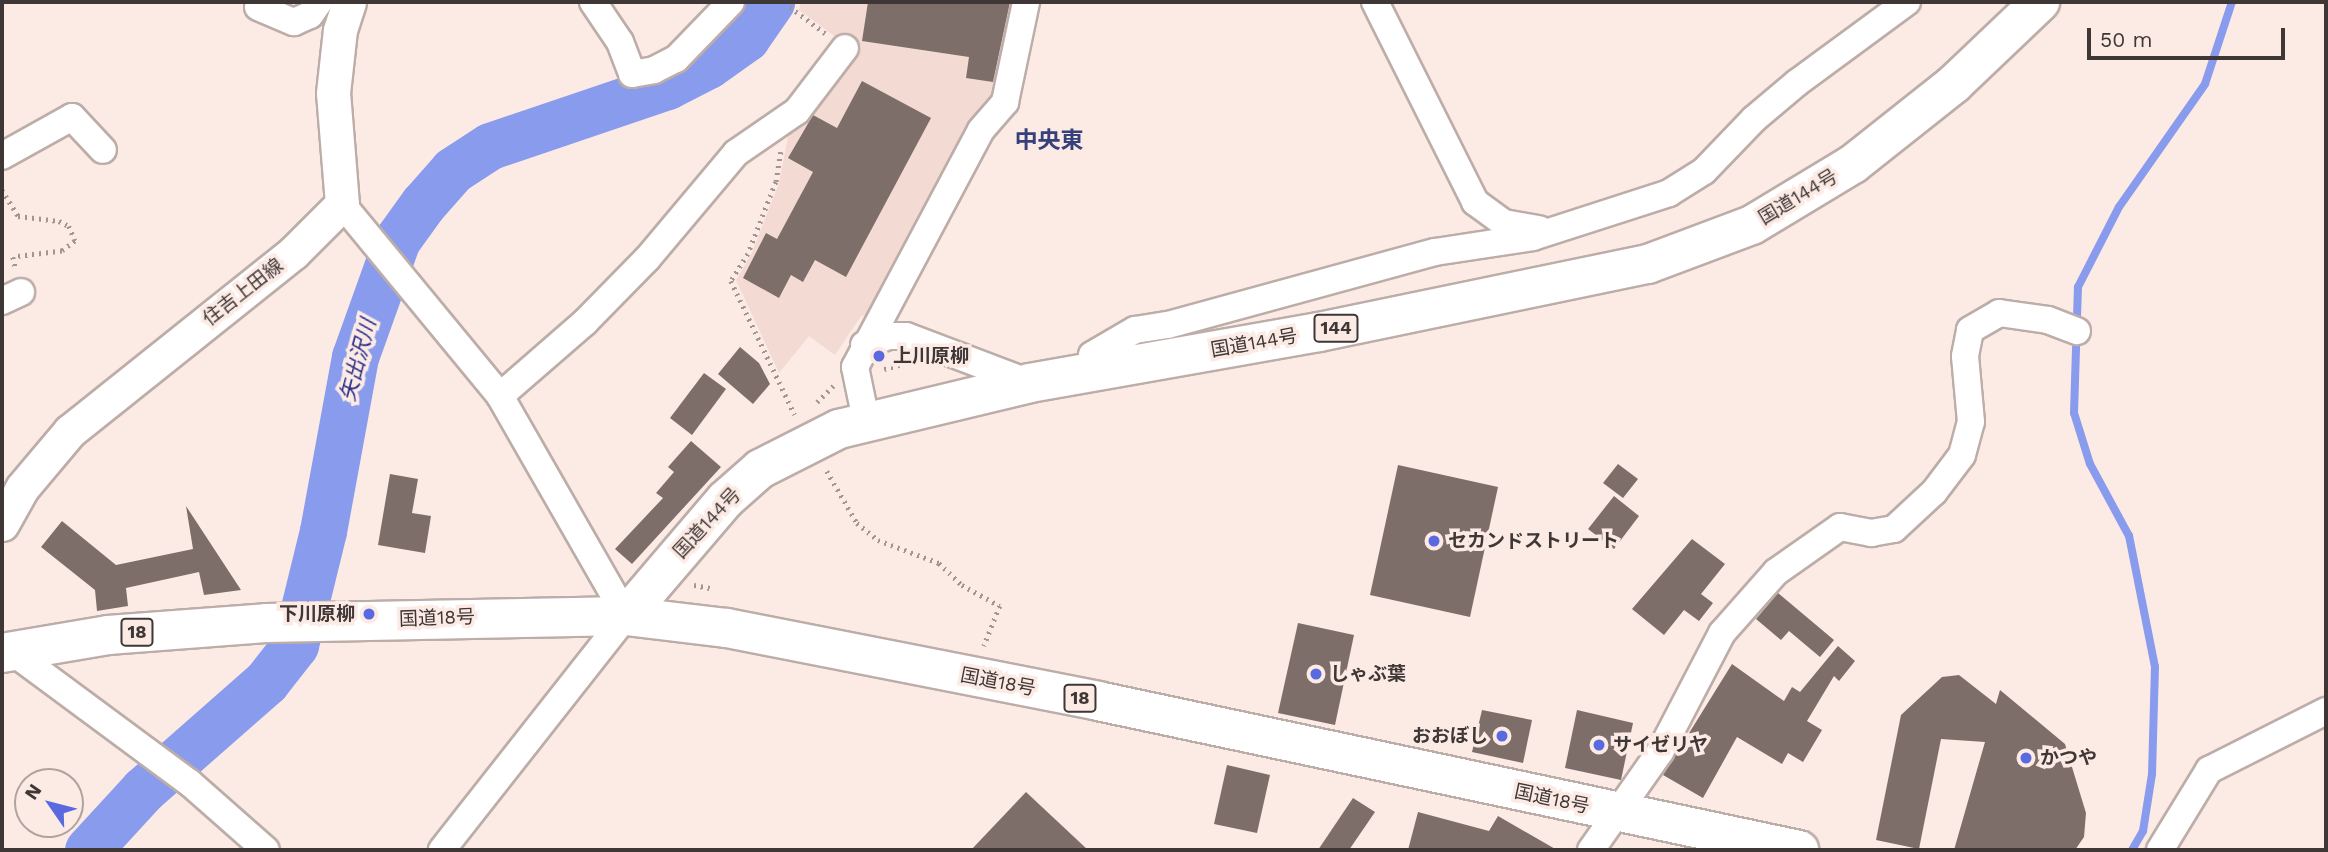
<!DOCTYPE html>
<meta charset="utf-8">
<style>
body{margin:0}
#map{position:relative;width:2328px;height:852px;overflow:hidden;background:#fceae5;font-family:"Work Sans","Noto Sans JP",sans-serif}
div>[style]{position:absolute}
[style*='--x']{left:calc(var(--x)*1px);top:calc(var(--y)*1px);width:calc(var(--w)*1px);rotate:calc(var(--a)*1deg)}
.built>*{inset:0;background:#f3dad3}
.stream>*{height:8px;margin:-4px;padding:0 4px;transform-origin:4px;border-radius:4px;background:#899bed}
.river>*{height:47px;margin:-23.5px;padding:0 23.5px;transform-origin:23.5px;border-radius:23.5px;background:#899bed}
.building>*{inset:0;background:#7e6e6a}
.path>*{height:4.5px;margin-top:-2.25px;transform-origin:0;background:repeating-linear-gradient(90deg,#a29591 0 2px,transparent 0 7px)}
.roads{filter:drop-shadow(2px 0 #bdada8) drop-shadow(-2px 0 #bdada8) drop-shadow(0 2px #bdada8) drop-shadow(0 -2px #bdada8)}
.minor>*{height:26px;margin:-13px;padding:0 13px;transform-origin:13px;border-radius:13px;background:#fff}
.major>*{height:33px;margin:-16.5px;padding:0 16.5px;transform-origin:16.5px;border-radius:16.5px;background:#fff}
.highway>*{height:38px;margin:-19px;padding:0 19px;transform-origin:19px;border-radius:19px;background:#fff}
.dots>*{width:19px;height:19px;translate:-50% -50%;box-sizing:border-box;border:4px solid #fceae5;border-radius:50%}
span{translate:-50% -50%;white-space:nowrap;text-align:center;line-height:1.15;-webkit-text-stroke:7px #fceae5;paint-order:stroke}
.shield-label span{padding:2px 5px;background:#fceae5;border:2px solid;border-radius:5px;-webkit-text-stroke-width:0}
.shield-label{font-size:18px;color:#3e3735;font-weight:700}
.street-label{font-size:19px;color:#3e3735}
.poi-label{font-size:19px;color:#3e3735;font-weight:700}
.left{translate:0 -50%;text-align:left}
.right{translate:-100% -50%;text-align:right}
.water-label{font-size:21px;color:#272c89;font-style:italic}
.quarter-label{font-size:23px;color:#36407b;font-weight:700}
.frame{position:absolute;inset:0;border:4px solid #3e3735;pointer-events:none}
.north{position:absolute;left:14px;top:768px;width:70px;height:70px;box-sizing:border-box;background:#fceae5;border:2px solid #b0a29f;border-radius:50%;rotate:305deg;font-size:19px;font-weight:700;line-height:28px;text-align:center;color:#3e3735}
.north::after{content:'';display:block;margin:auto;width:24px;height:32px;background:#596ae1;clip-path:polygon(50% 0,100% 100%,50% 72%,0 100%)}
.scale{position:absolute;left:2087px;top:28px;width:198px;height:32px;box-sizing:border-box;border:4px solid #3e3735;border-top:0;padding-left:9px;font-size:21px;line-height:24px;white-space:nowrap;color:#3e3735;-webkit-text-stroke:5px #fceae5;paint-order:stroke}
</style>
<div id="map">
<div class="built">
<div style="clip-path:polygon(801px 2px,1035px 2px,1012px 104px,941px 227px,871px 315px,861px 316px,835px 355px,809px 336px,779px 373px,736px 280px,751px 255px,779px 183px,790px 126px,852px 49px,799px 10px)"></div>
</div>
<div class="stream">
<div style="--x:2132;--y:850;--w:22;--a:-60"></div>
<div style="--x:2143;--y:831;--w:58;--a:-81"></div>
<div style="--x:2152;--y:774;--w:107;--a:-88.4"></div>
<div style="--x:2155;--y:667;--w:134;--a:-101.2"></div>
<div style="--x:2129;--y:536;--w:82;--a:-118.4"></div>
<div style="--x:2090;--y:464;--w:53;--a:-107.4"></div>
<div style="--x:2074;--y:413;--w:126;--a:-88.2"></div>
<div style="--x:2078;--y:287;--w:90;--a:-62.9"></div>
<div style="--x:2119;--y:207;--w:150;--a:-55"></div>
<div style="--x:2205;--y:84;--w:86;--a:-71.8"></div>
</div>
<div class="river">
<div style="--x:88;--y:850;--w:81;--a:-47.5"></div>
<div style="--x:143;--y:790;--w:164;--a:-41.3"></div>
<div style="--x:266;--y:682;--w:47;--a:-51.9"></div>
<div style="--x:295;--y:645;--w:117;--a:-76.2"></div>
<div style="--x:323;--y:531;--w:177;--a:-79.6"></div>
<div style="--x:355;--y:357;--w:124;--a:-70.3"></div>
<div style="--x:397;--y:240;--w:44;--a:-54.2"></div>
<div style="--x:423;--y:204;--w:45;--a:-48.6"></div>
<div style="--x:453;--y:170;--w:44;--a:-33"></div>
<div style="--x:490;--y:146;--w:187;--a:-18.7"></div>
<div style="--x:667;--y:86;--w:46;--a:-27.1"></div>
<div style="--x:708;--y:65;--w:47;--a:-35.4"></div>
<div style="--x:746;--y:38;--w:44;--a:-55.2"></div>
</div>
<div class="building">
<div style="clip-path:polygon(868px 2px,1010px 2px,993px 82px,966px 78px,969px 57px,862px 41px)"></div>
<div style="clip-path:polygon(862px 81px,931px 118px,846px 277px,815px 260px,803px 282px,791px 275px,779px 298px,743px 278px,766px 233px,777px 239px,813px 172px,788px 158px,813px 115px,837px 128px)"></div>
<div style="clip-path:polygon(740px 347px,759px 363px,770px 384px,753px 404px,718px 374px)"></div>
<div style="clip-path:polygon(704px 373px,726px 389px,692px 435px,670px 418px)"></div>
<div style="clip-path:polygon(691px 441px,721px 467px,632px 564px,615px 549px,663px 498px,656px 493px,674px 472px,668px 467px)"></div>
<div style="clip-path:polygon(1618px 464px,1638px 479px,1623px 498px,1603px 483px)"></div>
<div style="clip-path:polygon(1398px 465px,1498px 487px,1470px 617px,1370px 595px)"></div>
<div style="clip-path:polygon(390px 474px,418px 479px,412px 513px,431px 516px,425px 553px,378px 545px)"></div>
<div style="clip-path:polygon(1614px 496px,1639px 516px,1614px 549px,1588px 529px)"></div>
<div style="clip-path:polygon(186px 506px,241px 590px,204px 595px,199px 572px,126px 588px,128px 606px,97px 611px,95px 590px,41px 547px,62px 521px,116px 565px,193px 549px)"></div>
<div style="clip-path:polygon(1692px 539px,1725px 564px,1701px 594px,1713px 603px,1699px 621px,1684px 610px,1664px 635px,1632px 609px)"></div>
<div style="clip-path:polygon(1778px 593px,1834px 640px,1820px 657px,1789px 631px,1781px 640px,1756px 619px)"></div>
<div style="clip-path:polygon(1298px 623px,1354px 635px,1335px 725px,1278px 713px)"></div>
<div style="clip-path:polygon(1838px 646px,1855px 661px,1839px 681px,1834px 676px,1807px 721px,1822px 730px,1803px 762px,1788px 753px,1782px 764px,1737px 737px,1703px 798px,1663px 775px,1732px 664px,1784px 701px,1792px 687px,1800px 692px)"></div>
<div style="clip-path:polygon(1959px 675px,1996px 704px,2000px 690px,2065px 744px,2086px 813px,2084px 837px,2075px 850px,1954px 850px,1985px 742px,1941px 739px,1919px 849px,1876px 840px,1901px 715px,1942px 677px)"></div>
<div style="clip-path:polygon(1482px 710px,1532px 720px,1523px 763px,1472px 752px)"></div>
<div style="clip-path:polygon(1577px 710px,1633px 723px,1621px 780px,1565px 768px)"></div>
<div style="clip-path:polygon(1227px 765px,1270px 775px,1257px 833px,1214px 824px)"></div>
<div style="clip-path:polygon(1026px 792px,1088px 850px,971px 850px)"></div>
<div style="clip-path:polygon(1353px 798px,1375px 812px,1349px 850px,1318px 850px)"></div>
<div style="clip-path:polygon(1418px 812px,1489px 831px,1498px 816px,1557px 850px,1408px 850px)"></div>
</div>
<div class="path">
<div style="--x:791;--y:2;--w:5;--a:101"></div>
<div style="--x:790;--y:7;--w:44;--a:36.6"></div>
<div style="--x:781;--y:152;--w:30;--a:99"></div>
<div style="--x:776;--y:182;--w:77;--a:111.3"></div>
<div style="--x:748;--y:254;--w:32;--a:122"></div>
<div style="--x:731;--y:281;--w:148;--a:64.5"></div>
<div style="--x:2;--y:190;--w:31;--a:58"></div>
<div style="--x:18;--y:216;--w:41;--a:7"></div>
<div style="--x:59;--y:221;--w:11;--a:27"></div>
<div style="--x:69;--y:226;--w:16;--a:68"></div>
<div style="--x:75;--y:241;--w:16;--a:142"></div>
<div style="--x:62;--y:251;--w:49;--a:173"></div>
<div style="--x:13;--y:257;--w:13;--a:77"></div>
<div style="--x:884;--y:369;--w:20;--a:-15"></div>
<div style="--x:817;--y:402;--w:23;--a:-45"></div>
<div style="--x:827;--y:471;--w:60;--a:60"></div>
<div style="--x:857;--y:523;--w:27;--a:39"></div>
<div style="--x:878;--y:540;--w:65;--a:20.7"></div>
<div style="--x:939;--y:563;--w:32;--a:44"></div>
<div style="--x:962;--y:585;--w:43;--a:28.9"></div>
<div style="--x:1000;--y:606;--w:43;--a:111.8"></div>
<div style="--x:694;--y:585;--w:16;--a:11"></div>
</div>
<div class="roads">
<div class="minor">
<div style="--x:593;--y:2;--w:48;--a:56"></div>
<div style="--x:620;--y:42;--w:34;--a:69"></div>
<div style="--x:632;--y:74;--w:22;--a:-10"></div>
<div style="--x:654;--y:70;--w:25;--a:-27"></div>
<div style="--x:676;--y:59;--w:79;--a:-46"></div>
<div style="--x:1375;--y:2;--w:224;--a:63.4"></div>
<div style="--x:1475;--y:202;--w:36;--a:36"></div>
<div style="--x:1504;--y:223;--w:36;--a:10"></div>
<div style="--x:258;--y:7;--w:39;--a:23"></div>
<div style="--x:294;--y:22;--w:17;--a:-24"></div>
<div style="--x:310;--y:15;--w:16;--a:-55"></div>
<div style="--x:2;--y:156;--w:80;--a:-29.1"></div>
<div style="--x:72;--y:117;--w:45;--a:46.8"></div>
<div style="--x:342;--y:204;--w:249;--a:50.5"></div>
<div style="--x:500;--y:396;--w:254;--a:60.2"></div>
<div style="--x:626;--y:616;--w:298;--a:128.2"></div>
<div style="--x:2;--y:301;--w:21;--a:-25"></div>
<div style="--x:864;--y:345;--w:27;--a:-20"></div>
<div style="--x:889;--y:336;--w:17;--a:0"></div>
<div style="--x:906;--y:336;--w:133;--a:20.8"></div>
<div style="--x:1091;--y:371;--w:16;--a:-86"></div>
<div style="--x:1092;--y:355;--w:50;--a:-30.2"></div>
<div style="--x:1135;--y:330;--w:33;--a:-9"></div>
<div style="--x:1168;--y:325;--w:277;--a:-15.3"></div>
<div style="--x:1435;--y:252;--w:99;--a:-8.7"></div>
<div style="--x:1533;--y:237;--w:143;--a:-17.9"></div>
<div style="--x:1669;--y:193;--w:41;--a:-32.2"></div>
<div style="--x:1704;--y:171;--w:72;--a:-46.1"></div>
<div style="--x:1754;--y:119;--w:57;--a:-40.1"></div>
<div style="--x:1798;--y:82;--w:135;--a:-36.3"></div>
<div style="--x:500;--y:396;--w:113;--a:-41"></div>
<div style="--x:585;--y:322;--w:88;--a:-45.5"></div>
<div style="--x:647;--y:259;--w:138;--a:-50"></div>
<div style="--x:736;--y:153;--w:74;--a:-34.5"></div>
<div style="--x:797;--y:111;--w:79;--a:-52.7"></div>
<div style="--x:866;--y:420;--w:54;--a:-101.7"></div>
<div style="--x:855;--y:367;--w:268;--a:-62"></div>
<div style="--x:981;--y:130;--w:37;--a:-49"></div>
<div style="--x:1005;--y:102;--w:102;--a:-78.1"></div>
<div style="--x:10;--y:650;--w:224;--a:36.5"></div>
<div style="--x:190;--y:783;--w:101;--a:41.4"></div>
<div style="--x:1591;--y:850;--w:120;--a:-54.9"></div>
<div style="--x:1660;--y:752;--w:134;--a:-62.5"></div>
<div style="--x:1722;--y:633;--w:81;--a:-48.5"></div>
<div style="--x:1776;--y:572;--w:78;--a:-35.1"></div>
<div style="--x:1840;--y:527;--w:32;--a:11"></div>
<div style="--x:1871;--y:533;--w:23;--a:-10"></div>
<div style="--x:1894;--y:529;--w:54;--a:-42.8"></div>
<div style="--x:1934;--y:492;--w:46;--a:-52.9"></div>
<div style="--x:1962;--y:455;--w:34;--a:-75"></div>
<div style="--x:1971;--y:422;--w:66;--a:-95.2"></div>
<div style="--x:1965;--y:356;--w:26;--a:-79"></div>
<div style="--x:1970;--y:330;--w:34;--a:-30"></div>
<div style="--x:1999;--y:313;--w:49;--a:8.1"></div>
<div style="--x:2048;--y:320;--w:31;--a:21"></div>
<div style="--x:2160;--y:850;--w:94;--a:-58.5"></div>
<div style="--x:2209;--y:770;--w:131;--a:-26.8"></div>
</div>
<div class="major">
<div style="--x:2;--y:524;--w:41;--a:-60.9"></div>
<div style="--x:22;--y:488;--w:75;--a:-49.9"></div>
<div style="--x:70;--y:431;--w:285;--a:-38.6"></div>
<div style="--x:293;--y:253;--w:69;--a:-45"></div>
<div style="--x:342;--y:204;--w:111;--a:-94.6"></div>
<div style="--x:333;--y:93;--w:63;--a:-83.7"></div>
<div style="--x:340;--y:30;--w:29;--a:-72"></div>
</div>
<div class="highway">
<div style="--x:626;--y:616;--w:153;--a:-49.5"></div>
<div style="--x:725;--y:500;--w:47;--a:-41.5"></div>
<div style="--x:760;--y:469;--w:89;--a:-26.9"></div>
<div style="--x:839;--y:429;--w:196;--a:-13.5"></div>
<div style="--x:1030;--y:383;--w:293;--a:-10"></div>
<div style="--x:1319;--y:332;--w:336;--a:-11.7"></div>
<div style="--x:1648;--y:264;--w:111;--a:-20.6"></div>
<div style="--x:1752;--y:225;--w:118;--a:-31.1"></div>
<div style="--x:1853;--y:164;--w:129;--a:-38.4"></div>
<div style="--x:1954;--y:84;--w:119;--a:-43.6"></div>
<div style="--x:2;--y:653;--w:108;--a:-9.6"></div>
<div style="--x:108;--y:635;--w:158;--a:-4.3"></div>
<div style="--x:266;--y:623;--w:360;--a:-1.1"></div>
<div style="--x:626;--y:616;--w:102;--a:6.8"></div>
<div style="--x:727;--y:628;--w:378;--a:11.1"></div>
<div style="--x:1098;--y:701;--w:717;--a:12"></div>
</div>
</div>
<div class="dots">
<div style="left:879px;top:356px;background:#596ae1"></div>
<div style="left:1434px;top:541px;background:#596ae1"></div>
<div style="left:369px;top:614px;background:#596ae1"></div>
<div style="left:1316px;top:674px;background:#596ae1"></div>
<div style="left:1502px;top:736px;background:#596ae1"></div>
<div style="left:1599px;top:745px;background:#596ae1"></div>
<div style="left:2026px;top:758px;background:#596ae1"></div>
</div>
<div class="shield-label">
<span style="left:1336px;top:328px">144</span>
<span style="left:137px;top:632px">18</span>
<span style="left:1080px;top:698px">18</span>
</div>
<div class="street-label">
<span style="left:1798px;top:197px;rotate:-31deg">国道144号</span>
<span style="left:243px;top:292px;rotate:-38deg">住吉上田線</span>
<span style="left:1254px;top:343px;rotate:-10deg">国道144号</span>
<span style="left:707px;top:523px;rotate:-47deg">国道144号</span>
<span style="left:437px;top:618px;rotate:-2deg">国道18号</span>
<span style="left:998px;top:682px;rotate:11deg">国道18号</span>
<span style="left:1552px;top:799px;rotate:12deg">国道18号</span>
</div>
<div class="poi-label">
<span class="left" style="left:893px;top:356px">上川原柳</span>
<span class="left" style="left:1448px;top:541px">セカンドストリート</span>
<span class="right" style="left:355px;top:614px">下川原柳</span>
<span class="left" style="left:1330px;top:674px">しゃぶ葉</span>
<span class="right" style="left:1488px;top:736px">おおぼし</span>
<span class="left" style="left:1613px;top:745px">サイゼリヤ</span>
<span class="left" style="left:2040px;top:758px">かつや</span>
</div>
<div class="water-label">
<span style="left:358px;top:360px;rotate:-75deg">矢出沢川</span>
</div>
<div class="quarter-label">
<span style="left:1049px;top:141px">中央東</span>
</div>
<div class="frame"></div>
<div class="north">N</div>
<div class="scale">50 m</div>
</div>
